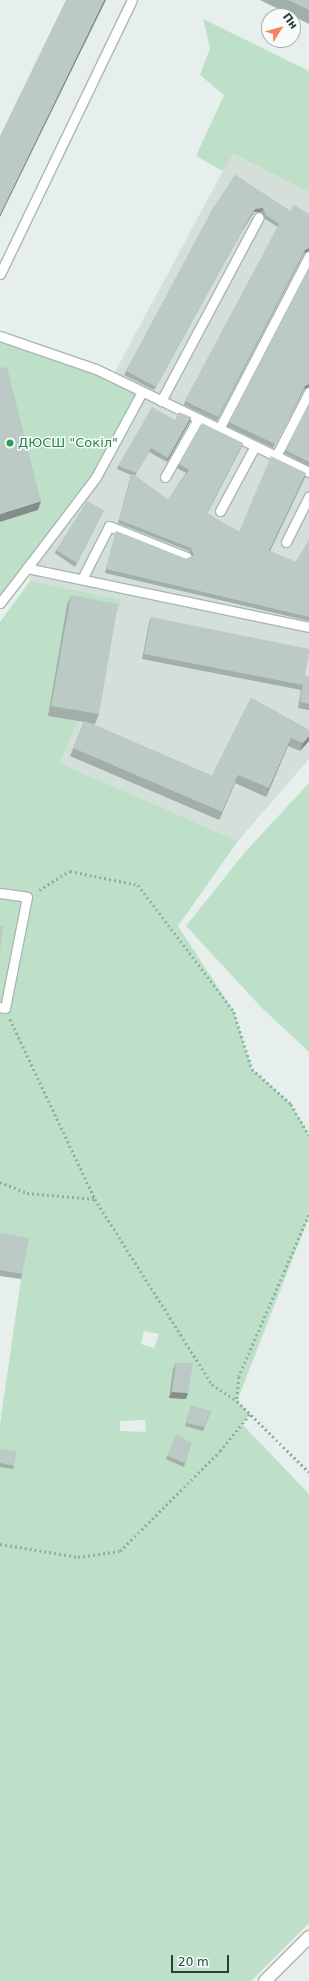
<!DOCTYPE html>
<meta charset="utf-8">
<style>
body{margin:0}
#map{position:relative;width:309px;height:1981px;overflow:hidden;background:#e6efeb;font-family:"DejaVu Sans",sans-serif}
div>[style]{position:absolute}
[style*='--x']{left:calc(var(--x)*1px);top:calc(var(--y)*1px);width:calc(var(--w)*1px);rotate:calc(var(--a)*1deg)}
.built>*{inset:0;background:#d4dfda}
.green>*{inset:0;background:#bfe0c8}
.path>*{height:2.5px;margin-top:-1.25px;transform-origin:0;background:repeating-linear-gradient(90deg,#86b3a5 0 2px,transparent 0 5px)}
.roads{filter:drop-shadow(1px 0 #a8b8b2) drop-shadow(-1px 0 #a8b8b2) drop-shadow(0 1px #a8b8b2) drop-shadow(0 -1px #a8b8b2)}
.lane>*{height:9px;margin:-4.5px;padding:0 4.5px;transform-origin:4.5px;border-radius:4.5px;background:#fff}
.secondary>*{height:12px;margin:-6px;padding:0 6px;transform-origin:6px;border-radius:6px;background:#fff}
.wall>*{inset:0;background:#a1aea9}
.shaded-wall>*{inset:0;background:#838d89}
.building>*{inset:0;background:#bbcac4}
.dots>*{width:11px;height:11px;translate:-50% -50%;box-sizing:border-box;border:2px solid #f7fbf9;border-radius:50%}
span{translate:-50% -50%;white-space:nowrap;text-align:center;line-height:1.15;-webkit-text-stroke:3px #f7fbf9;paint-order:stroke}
.leisure-label{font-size:13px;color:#27864d}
.left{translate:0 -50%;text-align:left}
.north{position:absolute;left:261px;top:8px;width:40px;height:40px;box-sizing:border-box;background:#f7fbf9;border:1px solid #a3b1ad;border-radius:50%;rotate:53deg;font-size:11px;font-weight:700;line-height:16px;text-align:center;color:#24423a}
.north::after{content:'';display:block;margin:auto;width:14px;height:18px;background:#f4845f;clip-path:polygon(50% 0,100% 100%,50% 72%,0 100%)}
.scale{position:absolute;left:171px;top:1955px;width:58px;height:18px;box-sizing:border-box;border:2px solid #24423a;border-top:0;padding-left:5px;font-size:12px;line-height:14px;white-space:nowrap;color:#24423a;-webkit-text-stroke:3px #f7fbf9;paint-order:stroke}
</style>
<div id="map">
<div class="built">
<div style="clip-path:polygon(232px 154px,309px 192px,309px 759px,238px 841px,60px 763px,78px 721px,48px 716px,67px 605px,30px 581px,32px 560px,108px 385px)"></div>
</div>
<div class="green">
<div style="clip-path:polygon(203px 19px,309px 71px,309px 192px,233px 154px,223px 171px,196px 156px,224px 95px,200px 75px,210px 48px)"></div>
<div style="clip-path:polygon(0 336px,142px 392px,96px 477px,0 603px,0 522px,37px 510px,0 376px)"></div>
<div style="clip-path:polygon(evenodd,30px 581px,121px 600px,119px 609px,48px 716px,78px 721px,60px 763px,238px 841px,178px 926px,234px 1012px,252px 1069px,291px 1104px,309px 1135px,309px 1217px,237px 1401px,250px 1414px,242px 1424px,309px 1494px,309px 1923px,251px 1981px,0 1981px,0 1424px,21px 1279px,0 1239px,0 622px,30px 581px,144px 1331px,159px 1334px,154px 1348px,141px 1344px,144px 1331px,30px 581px,145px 1420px,146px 1432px,120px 1431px,120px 1421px,145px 1420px)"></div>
<div style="clip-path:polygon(309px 783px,309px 1052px,261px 1007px,186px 926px,245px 852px)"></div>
</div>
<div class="path">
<div style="--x:39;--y:890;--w:36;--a:-32"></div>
<div style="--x:70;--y:871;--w:69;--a:11.6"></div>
<div style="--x:138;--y:885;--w:159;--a:52.9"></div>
<div style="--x:234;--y:1012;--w:60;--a:72.5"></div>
<div style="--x:252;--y:1069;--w:52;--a:41.9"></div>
<div style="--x:291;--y:1104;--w:36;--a:60"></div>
<div style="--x:10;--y:1019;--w:199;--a:64.7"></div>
<div style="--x:95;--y:1199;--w:219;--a:57.7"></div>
<div style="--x:212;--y:1384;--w:30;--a:34"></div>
<div style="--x:0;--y:1182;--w:29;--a:22"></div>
<div style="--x:27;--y:1193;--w:68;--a:5"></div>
<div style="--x:309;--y:1215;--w:176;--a:113.4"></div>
<div style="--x:239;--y:1377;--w:24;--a:95"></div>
<div style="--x:237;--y:1401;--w:101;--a:44.6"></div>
<div style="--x:0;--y:1544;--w:79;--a:9.5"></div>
<div style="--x:78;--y:1557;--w:42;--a:-8.1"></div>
<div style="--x:120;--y:1551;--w:141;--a:-45"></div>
<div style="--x:220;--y:1451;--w:48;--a:-51"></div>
</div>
<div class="roads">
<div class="lane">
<div style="--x:0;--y:274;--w:304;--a:-64.3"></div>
<div style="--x:0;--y:336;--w:102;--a:19"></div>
<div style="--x:96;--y:369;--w:237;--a:25.8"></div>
<div style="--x:161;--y:401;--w:208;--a:-62"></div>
<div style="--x:219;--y:429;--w:195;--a:-62.5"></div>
<div style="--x:276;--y:456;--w:72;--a:-62.7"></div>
<div style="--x:165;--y:477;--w:67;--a:-60.4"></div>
<div style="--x:220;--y:511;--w:74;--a:-61.7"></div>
<div style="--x:286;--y:542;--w:51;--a:-63.4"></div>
<div style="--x:27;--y:568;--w:114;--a:-52.8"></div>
<div style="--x:96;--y:477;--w:97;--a:-61.6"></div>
<div style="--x:82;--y:579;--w:59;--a:-63"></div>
<div style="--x:109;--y:526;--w:84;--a:21.7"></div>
<div style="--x:0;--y:603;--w:44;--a:-52.4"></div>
<div style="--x:27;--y:568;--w:288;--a:11.8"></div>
<div style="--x:0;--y:893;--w:27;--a:8"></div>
<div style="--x:27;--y:897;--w:113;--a:101.2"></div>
<div style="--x:5;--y:1008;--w:5;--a:-169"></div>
</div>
<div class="secondary">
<div style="--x:265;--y:1981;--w:62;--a:-45"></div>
</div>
</div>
<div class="wall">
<div style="clip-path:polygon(260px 0,309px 0,309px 24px)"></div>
<div style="clip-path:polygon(235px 175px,290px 211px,309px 214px,309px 251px,304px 253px,217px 421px,184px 405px,185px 401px,278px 227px,265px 219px,261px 212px,254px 212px,242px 231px,154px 390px,124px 375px,126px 371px)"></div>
<div style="clip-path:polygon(309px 268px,309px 387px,304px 389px,273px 448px,227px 426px)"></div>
<div style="clip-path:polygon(309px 404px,309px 466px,284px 453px)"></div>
<div style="clip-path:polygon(191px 417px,190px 421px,167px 462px,149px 452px,135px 476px,168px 500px,186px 473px,177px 468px,179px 464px,243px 443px,207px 514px,239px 532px,306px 473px,269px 551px,296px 562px,309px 540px,309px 621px,105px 573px,116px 531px,186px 559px,192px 556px,189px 551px,118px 523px,131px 475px,117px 469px,118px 466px,175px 420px)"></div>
<div style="clip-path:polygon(104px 510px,75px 567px,55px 553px,56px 550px)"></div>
<div style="clip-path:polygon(71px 595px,99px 714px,95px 724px,92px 724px,212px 776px,251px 698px,309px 730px,309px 741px,300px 751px,288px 746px,266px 797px,235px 783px,219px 820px,70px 756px,84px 722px,48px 716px,67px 605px)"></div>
<div style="clip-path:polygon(151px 617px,305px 676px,309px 676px,309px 710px,298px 708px,301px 690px,142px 659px,149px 623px)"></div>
<div style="clip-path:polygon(0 1233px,22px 1274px,21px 1279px,0 1276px)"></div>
<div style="clip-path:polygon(176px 1363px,188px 1393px,186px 1399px,169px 1398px,173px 1369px)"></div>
<div style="clip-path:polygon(191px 1406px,211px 1411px,203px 1431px,185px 1426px)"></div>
<div style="clip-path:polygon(176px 1435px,191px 1443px,184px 1467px,166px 1459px)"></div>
<div style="clip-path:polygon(0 1449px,14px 1466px,13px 1469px,0 1467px)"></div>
</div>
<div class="shaded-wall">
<div style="clip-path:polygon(104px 0,106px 0,0 217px,0 214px)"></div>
<div style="clip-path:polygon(263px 208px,261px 212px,254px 212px,242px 231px,154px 390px,156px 387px,244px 227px,255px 209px)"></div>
<div style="clip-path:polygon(309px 248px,309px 251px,304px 253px,217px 421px,305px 250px)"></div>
<div style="clip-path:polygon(309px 384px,309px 387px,304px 389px,273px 448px,305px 386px)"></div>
<div style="clip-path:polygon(191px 417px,190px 421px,167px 462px,168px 458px)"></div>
<div style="clip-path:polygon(243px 443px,242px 446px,205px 517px,207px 513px)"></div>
<div style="clip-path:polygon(306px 473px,305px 477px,268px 555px,269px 551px)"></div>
<div style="clip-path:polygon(41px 501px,38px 510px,0 522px,0 514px)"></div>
<div style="clip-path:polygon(309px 736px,309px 741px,300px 751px,303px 743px)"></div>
<div style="clip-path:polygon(291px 738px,288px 746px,266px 797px,269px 788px)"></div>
<div style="clip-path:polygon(238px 775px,235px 783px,219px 820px,222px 812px)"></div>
<div style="clip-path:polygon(172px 1392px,188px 1393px,186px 1399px,169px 1398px)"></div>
</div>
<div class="building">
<div style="clip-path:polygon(66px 0,104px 0,0 214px,0 136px)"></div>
<div style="clip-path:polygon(288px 0,309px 0,309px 10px)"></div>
<div style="clip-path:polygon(235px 175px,290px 211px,294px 205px,309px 214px,309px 248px,305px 250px,218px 417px,185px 401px,279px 224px,266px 215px,263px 208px,255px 209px,244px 227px,156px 387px,126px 371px,213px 208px)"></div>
<div style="clip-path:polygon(309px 268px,309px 384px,305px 386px,275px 444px,229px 422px)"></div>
<div style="clip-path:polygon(7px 367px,41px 501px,0 514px,0 368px)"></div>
<div style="clip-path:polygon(309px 404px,309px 462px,285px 450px)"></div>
<div style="clip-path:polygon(152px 407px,175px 420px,179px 412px,191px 417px,168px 458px,151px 448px,137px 473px,118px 466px)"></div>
<div style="clip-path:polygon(202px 423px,243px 443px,207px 513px,239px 532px,271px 456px,306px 473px,269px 551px,296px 562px,309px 540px,309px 617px,106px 569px,116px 531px,186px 559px,194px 555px,191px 548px,119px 520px,132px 473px,168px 500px,189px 470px,179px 464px)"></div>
<div style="clip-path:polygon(87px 501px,104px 510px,77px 563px,56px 550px)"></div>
<div style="clip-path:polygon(71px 595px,118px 604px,99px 714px,51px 706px)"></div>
<div style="clip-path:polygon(151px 617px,309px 649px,309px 653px,305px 676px,309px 676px,309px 704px,300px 702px,303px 685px,144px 654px)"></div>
<div style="clip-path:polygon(251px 698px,309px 730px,309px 736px,303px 743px,291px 738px,269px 788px,238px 775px,222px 812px,73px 748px,85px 721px,212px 776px)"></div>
<div style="clip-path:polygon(0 926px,3px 926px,0 951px)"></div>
<div style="clip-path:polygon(0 1233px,29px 1238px,22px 1274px,0 1270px)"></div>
<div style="clip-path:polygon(176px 1363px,193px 1363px,188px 1393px,172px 1392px)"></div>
<div style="clip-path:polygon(191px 1406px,211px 1411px,204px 1427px,186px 1423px)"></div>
<div style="clip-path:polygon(176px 1435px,191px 1443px,185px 1463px,167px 1456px)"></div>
<div style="clip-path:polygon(0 1449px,17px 1451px,14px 1466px,0 1463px)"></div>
</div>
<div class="dots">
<div style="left:10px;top:443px;background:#2e9e5b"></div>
</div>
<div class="leisure-label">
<span class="left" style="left:18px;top:443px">ДЮСШ "Сокіл"</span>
</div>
<div class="north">Пн</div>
<div class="scale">20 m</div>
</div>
